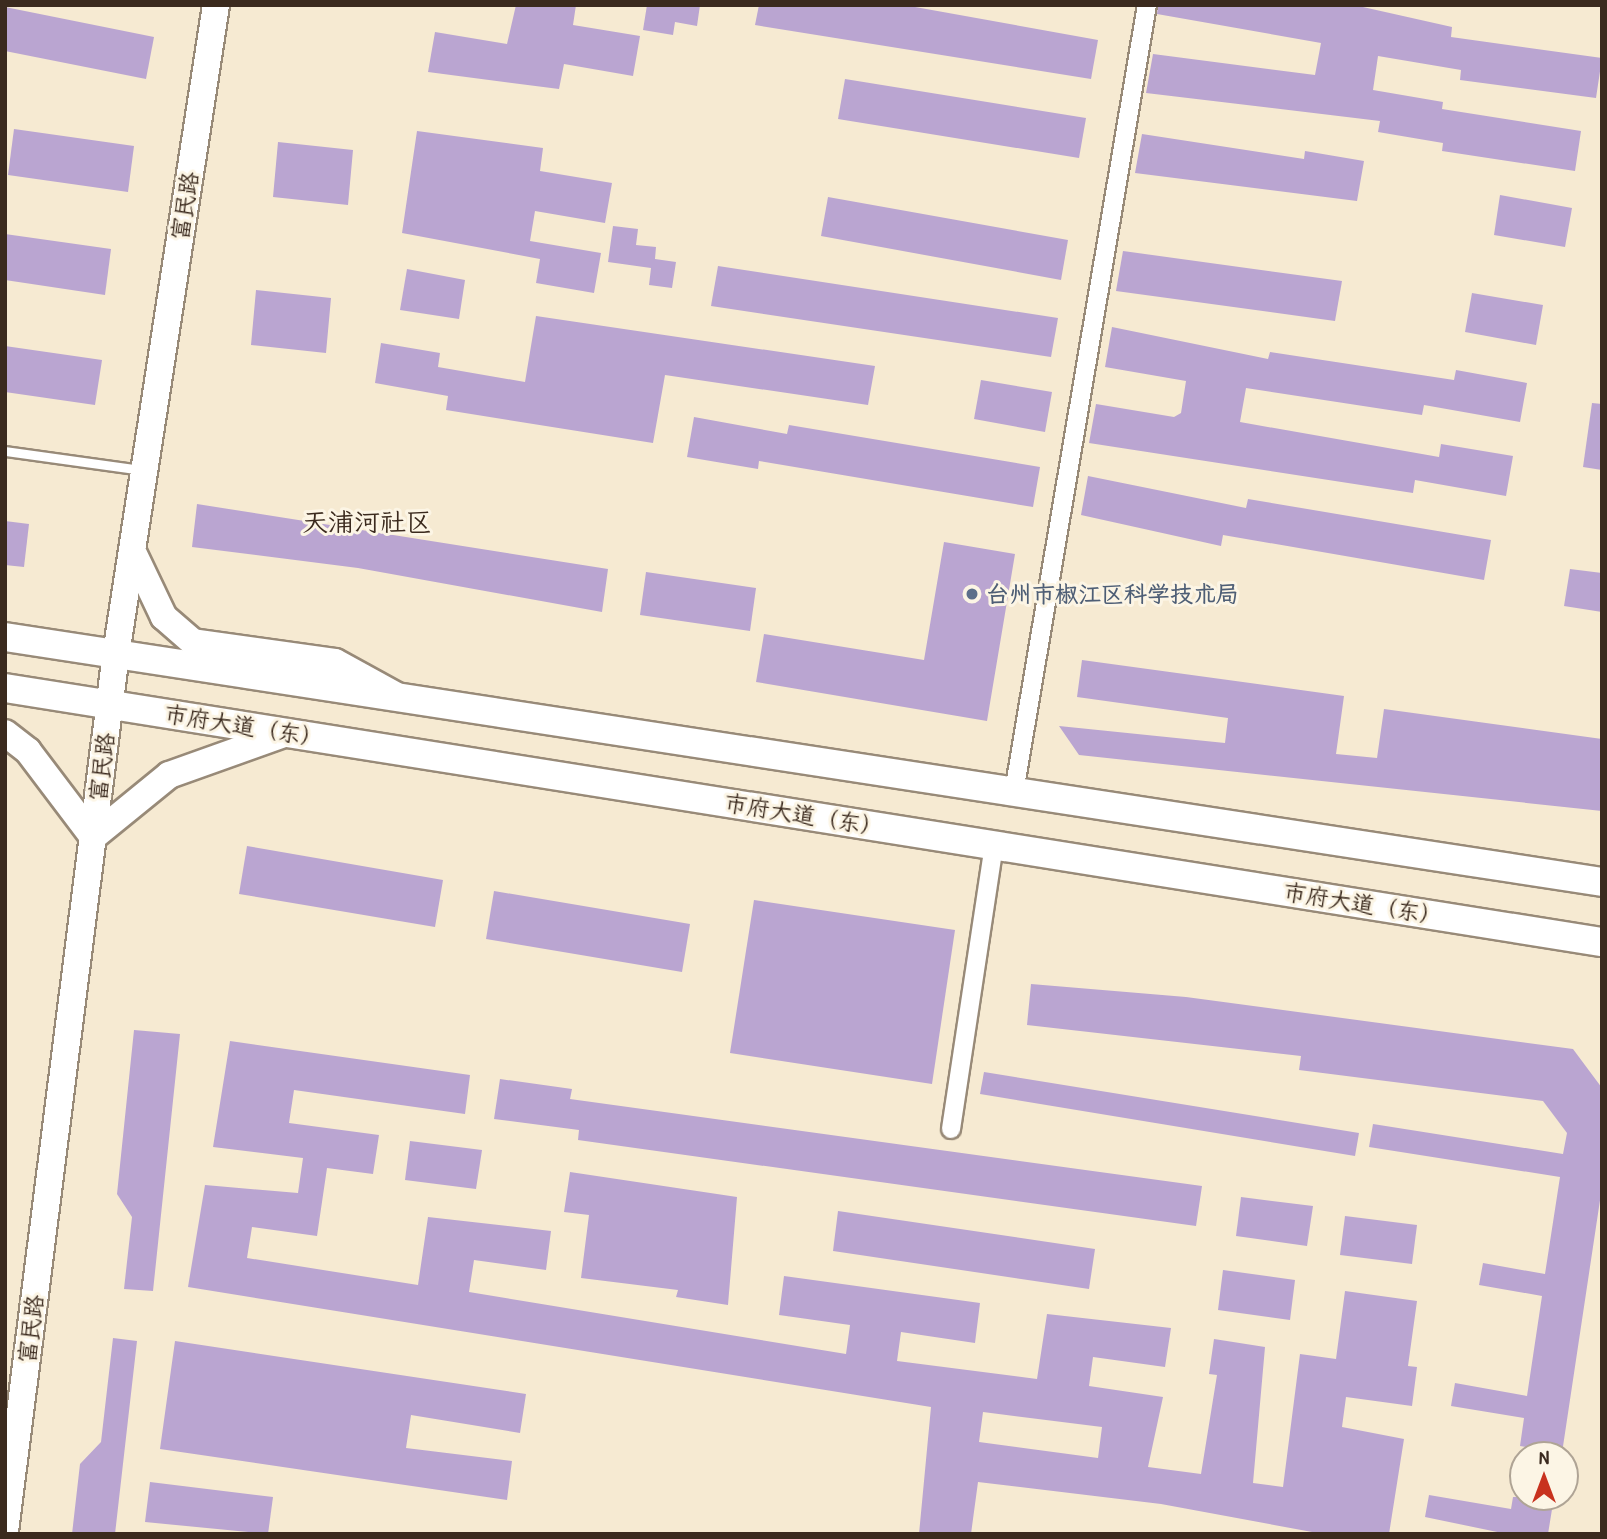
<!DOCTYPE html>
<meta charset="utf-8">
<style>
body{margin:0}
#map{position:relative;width:1607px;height:1539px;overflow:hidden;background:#f6ead2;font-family:"Patrick Hand","LXGW WenKai TC",sans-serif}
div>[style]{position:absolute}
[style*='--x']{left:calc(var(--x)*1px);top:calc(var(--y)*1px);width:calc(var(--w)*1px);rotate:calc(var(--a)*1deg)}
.building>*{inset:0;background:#baa5d1}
.roads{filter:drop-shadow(2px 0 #988a78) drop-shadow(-2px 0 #988a78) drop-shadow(0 2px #988a78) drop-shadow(0 -2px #988a78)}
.lane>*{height:9px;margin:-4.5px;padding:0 4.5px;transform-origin:4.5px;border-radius:4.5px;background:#fff}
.street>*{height:18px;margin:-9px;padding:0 9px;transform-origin:9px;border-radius:9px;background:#fff}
.secondary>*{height:26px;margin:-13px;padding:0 13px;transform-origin:13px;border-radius:13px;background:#fff}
.primary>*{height:28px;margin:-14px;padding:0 14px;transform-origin:14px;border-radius:14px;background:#fff}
.dots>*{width:19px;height:19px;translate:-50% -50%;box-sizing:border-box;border:4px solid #fcf5e5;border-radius:50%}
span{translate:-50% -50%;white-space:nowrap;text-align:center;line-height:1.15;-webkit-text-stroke:6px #fcf5e5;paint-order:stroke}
.street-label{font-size:23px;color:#3b2a1e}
.service-label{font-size:23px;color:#4e5e75;font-weight:700}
.left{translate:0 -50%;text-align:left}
.quarter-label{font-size:26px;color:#3b2a1e}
.frame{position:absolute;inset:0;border:7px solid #3b2a1e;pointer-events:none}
.north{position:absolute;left:1509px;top:1441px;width:70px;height:70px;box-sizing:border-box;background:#fcf5e5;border:2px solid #afa495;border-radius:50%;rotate:0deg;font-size:19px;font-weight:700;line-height:28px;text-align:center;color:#3b2a1e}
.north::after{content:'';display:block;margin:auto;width:24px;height:32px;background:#c8321e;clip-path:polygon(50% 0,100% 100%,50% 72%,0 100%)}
</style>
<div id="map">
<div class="building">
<div style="clip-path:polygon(516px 5px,576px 5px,573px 25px,640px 36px,633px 76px,564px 64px,559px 89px,428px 72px,435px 32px,507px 44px)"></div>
<div style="clip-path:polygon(647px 5px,700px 5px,697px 26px,675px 22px,673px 35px,643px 30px)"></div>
<div style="clip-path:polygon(759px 5px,904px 5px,1098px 40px,1091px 79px,755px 25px)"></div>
<div style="clip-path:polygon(1158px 5px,1354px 5px,1452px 27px,1451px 37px,1602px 58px,1596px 98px,1460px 80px,1461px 70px,1378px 56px,1373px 90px,1443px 102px,1442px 109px,1581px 131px,1575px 171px,1442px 151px,1443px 143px,1378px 132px,1380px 121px,1146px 93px,1153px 54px,1315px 75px,1321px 43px,1157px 14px)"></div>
<div style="clip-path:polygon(5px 7px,154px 37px,146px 79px,5px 51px)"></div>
<div style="clip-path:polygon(845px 79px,1086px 118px,1079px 158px,838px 119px)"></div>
<div style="clip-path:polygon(14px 129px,134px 146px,128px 192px,8px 175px)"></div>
<div style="clip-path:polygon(417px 131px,543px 148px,540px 171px,612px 183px,605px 223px,535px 211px,530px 241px,601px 253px,594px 293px,536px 283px,540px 259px,402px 233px)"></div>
<div style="clip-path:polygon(1142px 134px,1304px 159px,1305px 151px,1364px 161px,1357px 201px,1135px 173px)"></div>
<div style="clip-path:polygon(278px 142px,353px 150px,348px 205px,273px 197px)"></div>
<div style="clip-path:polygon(1500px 195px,1572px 208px,1565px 247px,1494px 235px)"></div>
<div style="clip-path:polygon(828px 197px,1068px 240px,1061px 280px,821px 236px)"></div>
<div style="clip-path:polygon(613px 226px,638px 229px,636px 245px,656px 247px,655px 259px,676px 262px,672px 288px,649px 285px,651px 268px,608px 262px)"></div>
<div style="clip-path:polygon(5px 234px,111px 249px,105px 295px,5px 280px)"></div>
<div style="clip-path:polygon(1123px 251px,1342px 281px,1335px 321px,1116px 291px)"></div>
<div style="clip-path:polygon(718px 266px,1058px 318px,1051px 357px,711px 306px)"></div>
<div style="clip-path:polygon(407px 269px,465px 280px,459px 319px,400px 310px)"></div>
<div style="clip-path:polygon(256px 290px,331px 298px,326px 353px,251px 345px)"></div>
<div style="clip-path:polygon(1472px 293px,1543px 305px,1536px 345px,1465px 332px)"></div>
<div style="clip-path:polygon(536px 316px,875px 366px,868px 405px,665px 375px,653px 443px,446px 410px,448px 396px,375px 383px,381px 343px,440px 353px,438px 367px,525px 382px)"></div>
<div style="clip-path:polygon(1112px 327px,1268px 359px,1270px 352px,1454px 380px,1456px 370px,1527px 383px,1520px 422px,1424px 405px,1422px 415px,1246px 388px,1240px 422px,1439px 457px,1441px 444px,1513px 456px,1506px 496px,1415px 480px,1413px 493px,1089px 443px,1096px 404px,1174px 417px,1181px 413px,1186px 381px,1105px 367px)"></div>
<div style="clip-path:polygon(5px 346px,102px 360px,95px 405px,5px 392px)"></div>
<div style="clip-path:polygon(981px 380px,1052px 392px,1045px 432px,974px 419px)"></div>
<div style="clip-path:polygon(1592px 403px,1602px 404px,1602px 470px,1583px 467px)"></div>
<div style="clip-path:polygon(694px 417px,787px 434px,789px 425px,1040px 467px,1033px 507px,759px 461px,758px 469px,687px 457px)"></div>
<div style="clip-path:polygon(1088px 476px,1246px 508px,1248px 499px,1491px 540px,1484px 580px,1223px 535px,1221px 546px,1081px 515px)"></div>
<div style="clip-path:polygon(197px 504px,608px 569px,602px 612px,358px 568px,192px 547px)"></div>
<div style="clip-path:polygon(5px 521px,29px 524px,24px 567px,5px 565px)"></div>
<div style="clip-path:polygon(944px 542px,1015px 554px,987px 721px,756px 682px,764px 634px,924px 660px)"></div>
<div style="clip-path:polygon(1570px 569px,1602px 573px,1602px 612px,1564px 606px)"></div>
<div style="clip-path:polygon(646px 572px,756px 588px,750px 631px,640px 615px)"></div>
<div style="clip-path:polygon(1082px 660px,1344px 696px,1336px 754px,1377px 758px,1384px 709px,1602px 739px,1602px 811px,1079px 755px,1059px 726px,1225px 743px,1228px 718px,1077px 697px)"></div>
<div style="clip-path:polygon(247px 846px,443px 880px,435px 927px,239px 894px)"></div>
<div style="clip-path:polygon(494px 891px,690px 924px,682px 972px,486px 939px)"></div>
<div style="clip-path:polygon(754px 900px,955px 930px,932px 1084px,730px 1053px)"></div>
<div style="clip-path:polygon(1031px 984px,1186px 997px,1573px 1049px,1602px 1088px,1602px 1187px,1562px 1453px,1520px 1446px,1524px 1418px,1451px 1406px,1455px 1383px,1527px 1396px,1542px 1296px,1479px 1285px,1483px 1263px,1545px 1274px,1560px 1177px,1369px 1147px,1373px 1124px,1563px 1154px,1567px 1133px,1543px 1101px,1299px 1070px,1301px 1056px,1027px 1025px)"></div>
<div style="clip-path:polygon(134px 1030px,180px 1034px,153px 1291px,124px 1289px,132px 1217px,117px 1194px)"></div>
<div style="clip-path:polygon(evenodd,230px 1041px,470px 1075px,465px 1114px,294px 1090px,289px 1123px,379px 1135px,373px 1174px,327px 1168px,317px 1236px,252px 1227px,247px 1258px,418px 1285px,428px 1217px,551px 1231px,546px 1270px,474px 1260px,469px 1292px,846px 1354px,850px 1325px,779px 1315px,784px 1276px,980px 1303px,975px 1343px,901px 1332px,897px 1361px,1037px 1379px,1047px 1314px,1171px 1328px,1165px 1367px,1093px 1357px,1089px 1386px,1163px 1397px,1148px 1467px,1201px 1474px,1217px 1375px,1209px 1374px,1214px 1339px,1265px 1347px,1253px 1483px,1283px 1487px,1300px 1354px,1336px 1359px,1345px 1291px,1417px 1301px,1408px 1366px,1417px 1367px,1412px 1406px,1346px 1397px,1342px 1427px,1404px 1439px,1389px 1534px,1323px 1534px,1161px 1504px,978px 1482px,971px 1534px,919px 1534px,931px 1407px,188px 1287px,205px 1185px,298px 1193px,303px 1158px,213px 1147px,230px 1041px,983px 1412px,1102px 1427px,1098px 1458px,979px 1442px,983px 1412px)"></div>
<div style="clip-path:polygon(984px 1072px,1359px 1133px,1355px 1156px,980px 1094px)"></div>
<div style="clip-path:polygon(500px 1079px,572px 1089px,570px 1099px,1202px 1186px,1196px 1226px,578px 1140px,579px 1130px,494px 1119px)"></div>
<div style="clip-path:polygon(410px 1141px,482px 1150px,476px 1189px,405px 1180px)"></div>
<div style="clip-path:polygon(570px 1172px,737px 1197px,728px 1305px,676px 1297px,678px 1290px,581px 1278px,589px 1215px,564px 1212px)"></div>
<div style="clip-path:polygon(1241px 1197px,1313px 1206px,1307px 1246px,1236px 1236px)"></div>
<div style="clip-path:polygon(838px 1211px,1095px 1249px,1089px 1289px,833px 1251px)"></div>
<div style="clip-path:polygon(1345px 1216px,1417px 1225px,1412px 1264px,1340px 1255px)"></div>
<div style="clip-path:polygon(1223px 1270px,1295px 1280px,1290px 1320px,1218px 1310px)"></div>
<div style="clip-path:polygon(113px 1338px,137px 1341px,115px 1534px,72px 1534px,80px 1464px,101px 1442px)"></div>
<div style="clip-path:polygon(175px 1341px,526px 1394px,520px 1433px,411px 1415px,406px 1448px,512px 1461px,507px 1500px,160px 1449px)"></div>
<div style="clip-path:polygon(150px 1482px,273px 1497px,268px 1534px,145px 1522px)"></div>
<div style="clip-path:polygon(1429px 1495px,1511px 1509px,1513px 1497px,1554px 1497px,1548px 1534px,1507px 1534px,1425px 1517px)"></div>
</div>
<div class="roads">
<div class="lane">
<div style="--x:5;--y:451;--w:138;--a:7.9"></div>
</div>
<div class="street">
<div style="--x:1014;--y:792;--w:798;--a:-80.41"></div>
<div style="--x:951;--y:1129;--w:287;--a:-81.4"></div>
</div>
<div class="secondary">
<div style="--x:132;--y:550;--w:74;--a:64.5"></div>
<div style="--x:164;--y:617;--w:38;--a:41"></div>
<div style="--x:193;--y:642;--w:143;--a:8"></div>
<div style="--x:335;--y:662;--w:68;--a:28.8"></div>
<div style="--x:5;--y:733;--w:29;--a:38"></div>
<div style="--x:28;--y:751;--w:108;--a:52.9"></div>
<div style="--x:93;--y:837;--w:98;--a:-39.2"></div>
<div style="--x:169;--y:775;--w:125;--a:-19.6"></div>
<div style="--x:5;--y:1531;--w:884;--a:-82.79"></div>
<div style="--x:116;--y:654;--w:657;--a:-81.24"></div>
</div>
<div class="primary">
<div style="--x:5;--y:637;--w:1616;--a:8.72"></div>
<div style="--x:5;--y:688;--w:1617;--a:9.04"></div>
</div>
</div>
<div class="dots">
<div style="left:972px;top:594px;background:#5c6f8a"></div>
</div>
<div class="street-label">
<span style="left:185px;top:206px;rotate:-81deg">富民路</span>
<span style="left:244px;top:726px;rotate:9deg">市府大道（东）</span>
<span style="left:102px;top:767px;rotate:-83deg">富民路</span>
<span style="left:804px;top:815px;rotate:9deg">市府大道（东）</span>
<span style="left:1363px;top:904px;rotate:9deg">市府大道（东）</span>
<span style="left:31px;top:1329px;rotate:-83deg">富民路</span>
</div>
<div class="service-label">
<span class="left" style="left:986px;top:594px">台州市椒江区科学技术局</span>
</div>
<div class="quarter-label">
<span style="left:367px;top:522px">天浦河社区</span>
</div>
<div class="frame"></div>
<div class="north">N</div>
</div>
